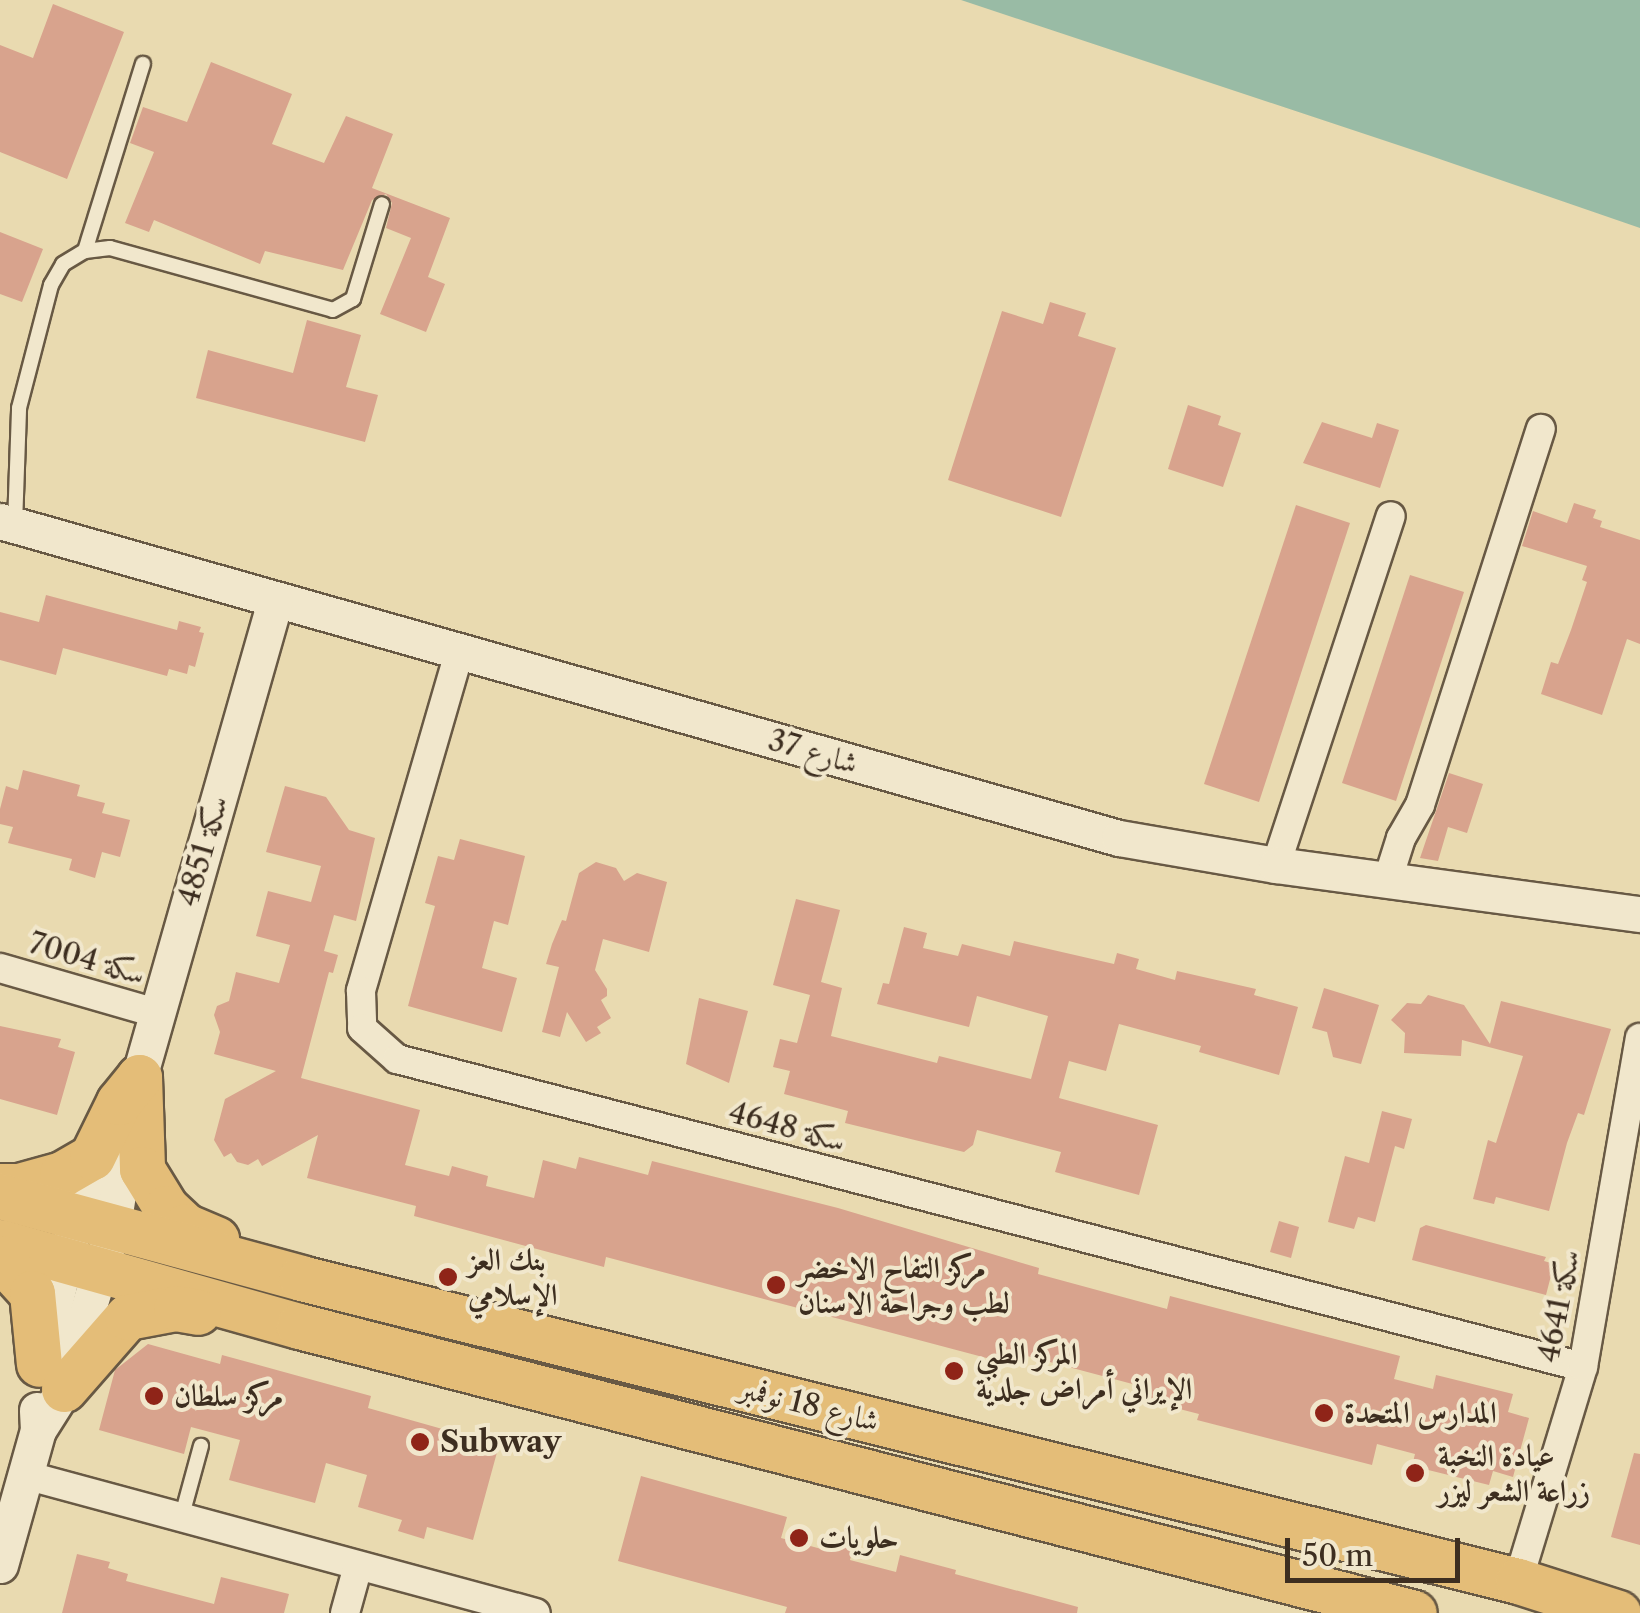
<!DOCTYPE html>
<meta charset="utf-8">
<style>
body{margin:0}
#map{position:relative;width:1640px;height:1613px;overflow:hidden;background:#e9dab0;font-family:"Libre Caslon Text",Amiri,serif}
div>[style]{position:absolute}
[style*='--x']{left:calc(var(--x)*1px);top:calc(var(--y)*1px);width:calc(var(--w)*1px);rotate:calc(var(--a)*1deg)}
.water>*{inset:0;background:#99bba5}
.building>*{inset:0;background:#d8a38d}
.roads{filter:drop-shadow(2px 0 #685944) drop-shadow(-2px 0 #685944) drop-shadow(0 2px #685944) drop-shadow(0 -2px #685944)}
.service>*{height:14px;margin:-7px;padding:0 7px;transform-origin:7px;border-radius:7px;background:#f1e7cc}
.minor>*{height:28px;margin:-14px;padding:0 14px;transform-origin:14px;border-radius:14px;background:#f1e7cc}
.tertiary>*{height:35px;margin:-17.5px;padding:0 17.5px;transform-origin:17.5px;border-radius:17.5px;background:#f1e7cc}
.primary>*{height:45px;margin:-22.5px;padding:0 22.5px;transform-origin:22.5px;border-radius:22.5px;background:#e4bd78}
.dots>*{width:28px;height:28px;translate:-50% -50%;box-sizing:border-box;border:5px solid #f1e7cc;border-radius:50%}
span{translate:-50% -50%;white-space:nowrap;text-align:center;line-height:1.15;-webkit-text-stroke:8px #f1e7cc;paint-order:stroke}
.street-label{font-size:30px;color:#3d2e20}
.poi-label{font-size:30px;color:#3d2e20;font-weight:700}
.left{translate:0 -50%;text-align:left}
.scale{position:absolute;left:1285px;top:1538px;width:175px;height:45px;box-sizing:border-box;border:5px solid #3d2e20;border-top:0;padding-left:12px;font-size:30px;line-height:35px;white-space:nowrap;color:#3d2e20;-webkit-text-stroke:8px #f1e7cc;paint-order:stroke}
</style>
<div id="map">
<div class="water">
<div style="clip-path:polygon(961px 0,1640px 0,1640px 228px,1428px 155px)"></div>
</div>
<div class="building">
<div style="clip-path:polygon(53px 4px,124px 32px,67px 179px,0 152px,0 45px,33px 58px)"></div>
<div style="clip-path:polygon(211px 62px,292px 94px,272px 144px,324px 163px,346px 116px,393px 134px,372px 188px,450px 218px,428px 277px,445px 284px,426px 332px,380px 314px,411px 238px,386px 228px,392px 203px,386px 194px,372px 200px,343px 270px,265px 251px,260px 264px,154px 220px,149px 232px,125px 223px,154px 152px,130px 143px,143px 107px,187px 122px)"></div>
<div style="clip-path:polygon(0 232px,43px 249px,22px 302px,0 294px)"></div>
<div style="clip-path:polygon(1050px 302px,1086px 313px,1078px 336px,1116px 348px,1061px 517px,948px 480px,1002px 311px,1043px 324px)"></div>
<div style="clip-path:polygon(307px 320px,361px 335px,346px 387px,378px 395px,365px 442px,196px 398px,208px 350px,293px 373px)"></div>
<div style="clip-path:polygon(1188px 405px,1221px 416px,1218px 425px,1241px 433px,1223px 487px,1168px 469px)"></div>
<div style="clip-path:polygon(1322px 422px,1372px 438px,1377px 423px,1399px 430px,1380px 488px,1303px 463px)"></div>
<div style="clip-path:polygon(1574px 503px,1596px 510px,1593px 518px,1602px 521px,1600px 527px,1640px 540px,1640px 644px,1627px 639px,1602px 715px,1541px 694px,1551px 662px,1558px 664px,1571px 630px,1587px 582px,1582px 580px,1587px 566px,1522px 546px,1533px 511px,1567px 523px)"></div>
<div style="clip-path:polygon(1296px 505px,1350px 523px,1259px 802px,1204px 784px)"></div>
<div style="clip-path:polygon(1410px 575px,1464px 592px,1396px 801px,1342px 783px)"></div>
<div style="clip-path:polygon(46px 595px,177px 630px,179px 621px,201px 627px,199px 632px,204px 633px,195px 667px,189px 665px,187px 674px,169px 669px,167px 676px,63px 648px,56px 675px,0 660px,0 612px,39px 622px)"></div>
<div style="clip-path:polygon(23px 770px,80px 785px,77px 796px,105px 803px,102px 813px,130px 820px,120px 857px,102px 852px,95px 878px,69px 870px,72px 859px,8px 843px,13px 827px,0 824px,0 809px,6px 786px,18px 790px)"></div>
<div style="clip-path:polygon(1449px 773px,1483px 784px,1467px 833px,1448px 827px,1438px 861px,1420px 858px)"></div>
<div style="clip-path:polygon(285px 786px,326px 797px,349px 830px,375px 838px,356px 921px,334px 915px,324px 951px,338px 955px,333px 973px,329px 972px,301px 1078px,420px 1110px,405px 1165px,449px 1176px,452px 1166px,488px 1176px,486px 1186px,534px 1198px,543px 1160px,576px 1169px,579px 1157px,648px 1175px,652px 1161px,838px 1208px,1039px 1268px,1038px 1274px,1167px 1309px,1170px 1296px,1400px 1356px,1394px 1379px,1433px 1389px,1436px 1375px,1513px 1394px,1508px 1412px,1529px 1418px,1513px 1477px,1493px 1471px,1489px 1485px,1412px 1466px,1415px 1454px,1377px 1444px,1372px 1465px,1197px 1420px,1199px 1414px,1137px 1398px,1140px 1386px,1016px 1353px,1013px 1365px,606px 1257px,604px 1267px,414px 1216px,416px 1206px,307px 1178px,318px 1135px,262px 1166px,258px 1159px,248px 1165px,237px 1162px,231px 1153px,224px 1157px,214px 1140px,225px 1099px,276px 1071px,214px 1054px,220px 1032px,214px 1015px,217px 1006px,229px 1001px,236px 972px,279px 983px,290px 945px,256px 936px,268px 891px,311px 902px,321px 866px,266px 852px)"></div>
<div style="clip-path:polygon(460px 839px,525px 856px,508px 925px,494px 921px,482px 968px,517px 978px,502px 1032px,408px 1006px,435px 906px,425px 903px,438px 856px,454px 860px)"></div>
<div style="clip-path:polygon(596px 862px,616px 868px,624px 881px,637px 873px,667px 882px,649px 952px,603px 939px,595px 970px,607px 989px,607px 996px,601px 1000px,611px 1018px,597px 1027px,601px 1033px,586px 1042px,567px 1012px,560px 1037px,542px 1032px,559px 967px,546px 964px,552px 944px,562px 920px,566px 921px,579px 873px)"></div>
<div style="clip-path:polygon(796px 899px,840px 910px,821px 982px,842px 988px,831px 1036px,937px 1063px,939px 1056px,1031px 1079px,1048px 1016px,977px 996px,969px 1027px,877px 1004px,883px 983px,889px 984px,904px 927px,927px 933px,923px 948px,958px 956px,962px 944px,1010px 956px,1014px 941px,1114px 964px,1117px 953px,1139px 959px,1136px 969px,1175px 980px,1177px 971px,1256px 989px,1254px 995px,1298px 1007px,1279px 1075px,1199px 1052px,1201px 1046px,1119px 1024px,1106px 1071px,1069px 1061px,1059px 1098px,1158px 1125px,1139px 1195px,1055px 1172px,1061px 1152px,977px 1130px,973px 1145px,964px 1152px,845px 1123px,848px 1111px,784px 1094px,790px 1071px,773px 1067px,780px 1039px,797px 1043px,810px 995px,773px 985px)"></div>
<div style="clip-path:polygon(1324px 988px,1379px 1005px,1361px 1064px,1333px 1057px,1327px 1032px,1312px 1028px)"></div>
<div style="clip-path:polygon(1428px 995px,1464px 1005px,1490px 1044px,1501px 1001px,1611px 1029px,1584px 1115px,1578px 1113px,1567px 1143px,1549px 1211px,1496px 1197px,1494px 1204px,1473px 1199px,1488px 1140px,1496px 1143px,1523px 1056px,1462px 1040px,1461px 1056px,1404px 1053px,1405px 1033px,1391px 1020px,1407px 1003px,1421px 1004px)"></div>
<div style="clip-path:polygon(699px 998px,748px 1011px,729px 1083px,686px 1064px)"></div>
<div style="clip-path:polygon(0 1026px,61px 1039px,58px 1047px,75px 1052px,57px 1115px,0 1099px)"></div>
<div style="clip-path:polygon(1382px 1111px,1412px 1119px,1404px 1149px,1395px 1146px,1375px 1222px,1358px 1217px,1354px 1229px,1328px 1222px,1345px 1156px,1369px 1163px)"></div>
<div style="clip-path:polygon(1279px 1221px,1299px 1227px,1291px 1258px,1270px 1252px)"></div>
<div style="clip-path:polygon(1426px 1225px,1546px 1257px,1544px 1261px,1554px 1264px,1546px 1295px,1412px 1260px,1420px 1228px)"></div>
<div style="clip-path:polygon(148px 1344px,220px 1364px,222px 1355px,371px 1396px,368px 1408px,499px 1445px,473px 1540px,427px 1527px,424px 1539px,398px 1531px,402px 1520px,358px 1507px,367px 1475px,326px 1463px,315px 1503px,229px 1480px,240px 1440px,191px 1427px,184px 1454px,99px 1430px,115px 1370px)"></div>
<div style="clip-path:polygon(1634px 1453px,1640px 1454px,1640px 1545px,1611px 1537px)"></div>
<div style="clip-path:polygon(641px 1476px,787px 1517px,781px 1538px,825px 1550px,827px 1541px,853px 1548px,850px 1560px,896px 1572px,900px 1555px,956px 1570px,955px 1574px,1078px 1607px,1077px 1613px,785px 1613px,787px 1607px,618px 1561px)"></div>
<div style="clip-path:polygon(77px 1554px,110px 1562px,108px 1568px,128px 1574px,126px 1581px,214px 1604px,221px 1577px,289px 1594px,284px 1613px,62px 1613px)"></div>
</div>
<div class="roads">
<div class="service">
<div style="--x:85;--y:251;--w:196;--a:-72.8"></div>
<div style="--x:15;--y:525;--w:117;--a:-88"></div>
<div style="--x:19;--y:408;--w:127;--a:-75.4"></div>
<div style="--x:51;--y:285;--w:24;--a:-60"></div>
<div style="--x:63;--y:264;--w:26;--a:-31"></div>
<div style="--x:85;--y:251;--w:25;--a:-7"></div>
<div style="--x:110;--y:248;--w:231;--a:15.5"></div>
<div style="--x:333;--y:310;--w:23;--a:-29"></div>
<div style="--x:353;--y:299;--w:99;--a:-73"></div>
<div style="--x:181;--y:1519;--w:76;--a:-74.7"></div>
</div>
<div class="minor">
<div style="--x:459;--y:653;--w:352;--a:106.2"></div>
<div style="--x:361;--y:991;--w:37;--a:88"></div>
<div style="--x:362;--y:1028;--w:47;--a:41.5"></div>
<div style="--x:397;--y:1059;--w:1225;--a:14.56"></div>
<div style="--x:1276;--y:865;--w:367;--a:-71.8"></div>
<div style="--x:1388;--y:879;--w:43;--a:-72.4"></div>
<div style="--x:1401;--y:838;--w:38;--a:-60"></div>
<div style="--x:1420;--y:805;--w:395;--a:-72.2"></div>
<div style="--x:0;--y:968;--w:162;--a:16.1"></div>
<div style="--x:25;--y:1475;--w:529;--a:15.11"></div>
<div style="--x:1518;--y:1581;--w:224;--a:-73.1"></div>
<div style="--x:1583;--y:1367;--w:334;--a:-80.2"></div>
<div style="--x:345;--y:1613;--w:49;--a:-74.5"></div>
</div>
<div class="tertiary">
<div style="--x:0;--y:521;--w:1163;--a:15.82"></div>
<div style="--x:1119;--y:838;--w:159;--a:9.8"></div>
<div style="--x:1276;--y:865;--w:367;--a:7.7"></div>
<div style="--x:44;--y:1344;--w:130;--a:-75.7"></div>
<div style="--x:76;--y:1218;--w:88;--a:-64.3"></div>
<div style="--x:38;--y:1430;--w:49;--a:-57.6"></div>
<div style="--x:64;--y:1389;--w:169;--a:-73.2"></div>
<div style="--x:113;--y:1227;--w:126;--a:-81.4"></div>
<div style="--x:132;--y:1102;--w:521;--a:-74.07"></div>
<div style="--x:0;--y:1565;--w:140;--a:-74.3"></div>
<div style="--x:38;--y:1430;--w:20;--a:-93"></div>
</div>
<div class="primary">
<div style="--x:139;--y:1077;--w:92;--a:88.1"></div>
<div style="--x:142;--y:1169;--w:46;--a:58.4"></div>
<div style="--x:166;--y:1208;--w:26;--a:43"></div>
<div style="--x:185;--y:1226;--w:34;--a:23"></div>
<div style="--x:0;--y:1186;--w:19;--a:0"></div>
<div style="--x:19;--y:1186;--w:45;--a:-15.6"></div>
<div style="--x:62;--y:1174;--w:34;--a:-30"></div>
<div style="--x:92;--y:1157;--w:61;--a:-63.9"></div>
<div style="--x:119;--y:1102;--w:32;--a:-51"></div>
<div style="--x:0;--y:1196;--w:312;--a:15.2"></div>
<div style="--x:301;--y:1278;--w:1254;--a:13.98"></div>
<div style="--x:1518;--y:1581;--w:105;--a:17.7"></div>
<div style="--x:0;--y:1242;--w:311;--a:15.7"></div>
<div style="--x:299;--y:1326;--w:1151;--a:14.43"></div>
<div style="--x:0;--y:1258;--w:47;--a:47.6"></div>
<div style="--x:32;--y:1293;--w:71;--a:84.4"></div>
<div style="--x:64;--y:1389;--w:96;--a:-48.8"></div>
<div style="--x:127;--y:1317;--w:50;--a:-10.4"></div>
<div style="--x:176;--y:1308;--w:22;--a:10"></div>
</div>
</div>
<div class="dots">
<div style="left:448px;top:1277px;background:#8f2418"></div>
<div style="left:776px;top:1285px;background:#8f2418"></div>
<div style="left:954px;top:1371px;background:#8f2418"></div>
<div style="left:154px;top:1396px;background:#8f2418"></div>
<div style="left:1324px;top:1413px;background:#8f2418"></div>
<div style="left:420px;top:1442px;background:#8f2418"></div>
<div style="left:1415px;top:1473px;background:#8f2418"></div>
<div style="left:799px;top:1538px;background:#8f2418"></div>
</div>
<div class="street-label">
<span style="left:813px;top:752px;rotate:16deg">شارع 37</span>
<span style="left:203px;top:851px;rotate:-74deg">سكة 4851</span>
<span style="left:87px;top:959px;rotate:16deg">سكة 7004</span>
<span style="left:787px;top:1127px;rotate:15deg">سكة 4648</span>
<span style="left:1559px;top:1306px;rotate:-79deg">سكة 4641</span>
<span style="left:809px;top:1405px;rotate:14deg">شارع 18 نوفمبر</span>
</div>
<div class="poi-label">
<span class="left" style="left:468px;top:1277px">بنك العز<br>الإسلامي</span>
<span class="left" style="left:798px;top:1285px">مركز التفاح الاخضر<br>لطب وجراحة الاسنان</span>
<span class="left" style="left:976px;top:1371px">المركز الطبي<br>الإيراني أمراض جلدية</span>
<span class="left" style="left:174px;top:1396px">مركز سلطان</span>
<span class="left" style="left:1344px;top:1413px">المدارس المتحدة</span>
<span class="left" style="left:440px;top:1442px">Subway</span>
<span class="left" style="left:1438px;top:1473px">عيادة النخبة<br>زراعة الشعر ليزر</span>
<span class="left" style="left:819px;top:1538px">حلويات</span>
</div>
<div class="scale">50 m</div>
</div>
